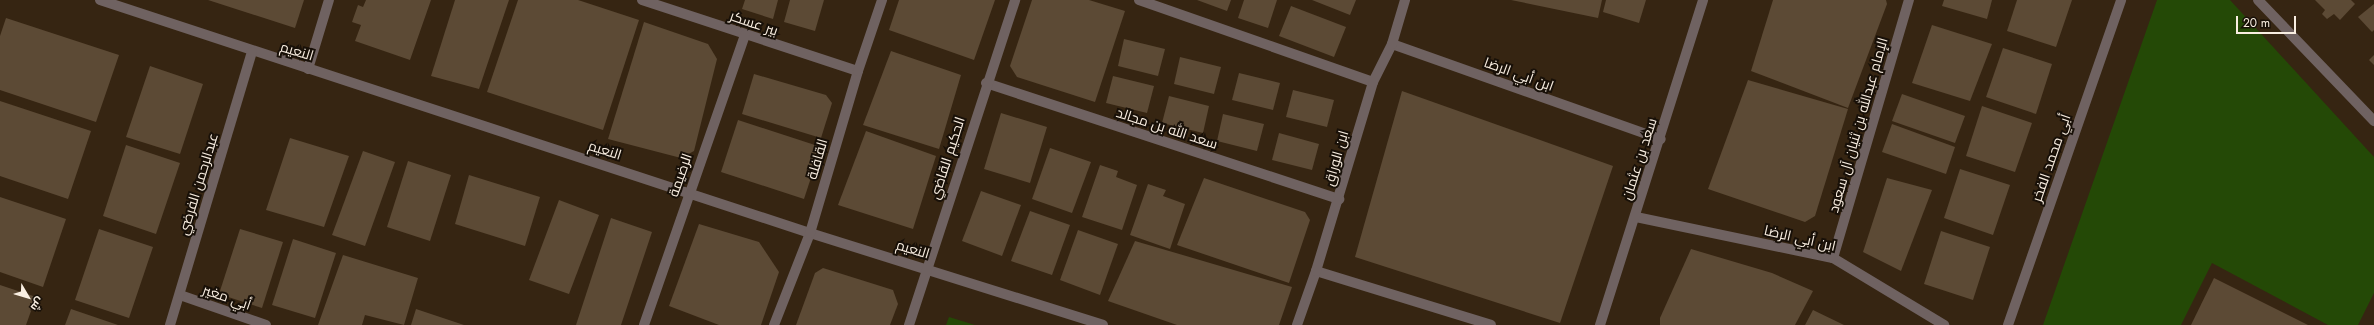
<!DOCTYPE html>
<meta charset="utf-8">
<style>
body{margin:0}
#map{position:relative;width:2374px;height:325px;overflow:hidden;background:#362512;font-family:Jost,Cairo,sans-serif}
div>[style]{position:absolute}
[style*='--x']{left:calc(var(--x)*1px);top:calc(var(--y)*1px);width:calc(var(--w)*1px);rotate:calc(var(--a)*1deg)}
.green>*{inset:0;background:#244906}
.building>*{inset:0;background:#5c4a35}
.street>*{height:10px;margin:-5px;padding:0 5px;transform-origin:5px;border-radius:5px;background:#6f6261}
span{translate:-50% -50%;white-space:nowrap;text-align:center;line-height:1.15;-webkit-text-stroke:4px #181008;paint-order:stroke}
.street-label{font-size:14px;color:#f9eee1}
.north{position:absolute;left:8px;top:277px;width:40px;height:40px;-webkit-text-stroke:3px #181008;paint-order:stroke;rotate:128deg;font-size:11px;font-weight:700;line-height:16px;text-align:center;color:#f9eee1}
.north::after{content:'';display:block;margin:auto;width:14px;height:18px;background:#f9eee1;clip-path:polygon(50% 0,100% 100%,50% 72%,0 100%)}
.scale{position:absolute;left:2236px;top:16px;width:60px;height:18px;box-sizing:border-box;border:2px solid #f9eee1;border-top:0;padding-left:5px;font-size:12px;line-height:14px;white-space:nowrap;color:#f9eee1;-webkit-text-stroke:3px #181008;paint-order:stroke}
</style>
<div id="map">
<div class="green">
<div style="clip-path:polygon(2157px 0,2230px 0,2374px 157px,2374px 293px,2358px 325px,2328px 325px,2212px 263px,2181px 325px,2043px 325px)"></div>
<div style="clip-path:polygon(949px 317px,975px 325px,946px 325px)"></div>
</div>
<div class="building">
<div style="clip-path:polygon(208px 0,304px 0,295px 28px)"></div>
<div style="clip-path:polygon(366px 0,431px 0,410px 60px,355px 41px,361px 25px,352px 22px,358px 5px,363px 7px)"></div>
<div style="clip-path:polygon(455px 0,509px 0,479px 89px,431px 76px)"></div>
<div style="clip-path:polygon(518px 0,578px 0,639px 20px,603px 130px,487px 92px)"></div>
<div style="clip-path:polygon(745px 0,778px 0,773px 19px,742px 9px)"></div>
<div style="clip-path:polygon(790px 0,824px 0,815px 31px,784px 22px)"></div>
<div style="clip-path:polygon(899px 0,995px 0,974px 60px,889px 30px)"></div>
<div style="clip-path:polygon(1032px 0,1089px 0,1125px 11px,1095px 102px,1017px 77px,1010px 66px)"></div>
<div style="clip-path:polygon(1197px 0,1231px 0,1227px 11px)"></div>
<div style="clip-path:polygon(1244px 0,1277px 0,1268px 28px,1238px 18px)"></div>
<div style="clip-path:polygon(1312px 0,1356px 0,1350px 15px)"></div>
<div style="clip-path:polygon(1511px 0,1602px 0,1598px 18px)"></div>
<div style="clip-path:polygon(1606px 0,1646px 0,1639px 23px,1603px 12px)"></div>
<div style="clip-path:polygon(1773px 0,1886px 0,1887px 4px,1848px 108px,1751px 71px)"></div>
<div style="clip-path:polygon(1944px 0,1992px 0,1987px 19px,1942px 6px)"></div>
<div style="clip-path:polygon(2017px 0,2072px 0,2056px 47px,2007px 31px)"></div>
<div style="clip-path:polygon(2315px 0,2351px 0,2355px 4px,2340px 20px,2334px 14px,2327px 19px,2322px 14px,2325px 10px)"></div>
<div style="clip-path:polygon(2374px 4px,2374px 30px,2372px 32px,2358px 17px)"></div>
<div style="clip-path:polygon(1291px 6px,1346px 27px,1334px 57px,1279px 36px)"></div>
<div style="clip-path:polygon(6px 18px,119px 55px,96px 122px,0 90px,0 36px)"></div>
<div style="clip-path:polygon(644px 22px,708px 44px,717px 59px,694px 151px,681px 158px,608px 139px)"></div>
<div style="clip-path:polygon(1932px 25px,1992px 44px,1970px 101px,1912px 83px)"></div>
<div style="clip-path:polygon(1124px 39px,1165px 49px,1158px 76px,1118px 66px)"></div>
<div style="clip-path:polygon(2003px 48px,2052px 64px,2036px 114px,1986px 97px)"></div>
<div style="clip-path:polygon(891px 51px,961px 75px,939px 149px,863px 125px)"></div>
<div style="clip-path:polygon(2374px 55px,2374px 65px,2369px 60px)"></div>
<div style="clip-path:polygon(1180px 57px,1221px 67px,1214px 94px,1174px 84px)"></div>
<div style="clip-path:polygon(150px 66px,203px 84px,180px 154px,126px 137px)"></div>
<div style="clip-path:polygon(1239px 73px,1280px 83px,1273px 110px,1232px 100px)"></div>
<div style="clip-path:polygon(754px 74px,826px 95px,832px 103px,821px 138px,742px 114px)"></div>
<div style="clip-path:polygon(1113px 76px,1154px 86px,1147px 113px,1106px 103px)"></div>
<div style="clip-path:polygon(1748px 80px,1848px 109px,1815px 216px,1805px 222px,1708px 189px)"></div>
<div style="clip-path:polygon(1293px 90px,1334px 100px,1327px 127px,1286px 117px)"></div>
<div style="clip-path:polygon(1402px 91px,1613px 166px,1560px 323px,1355px 257px)"></div>
<div style="clip-path:polygon(1902px 94px,1965px 116px,1955px 143px,1892px 121px)"></div>
<div style="clip-path:polygon(1169px 96px,1209px 106px,1203px 133px,1162px 123px)"></div>
<div style="clip-path:polygon(0 101px,91px 131px,68px 199px,0 176px)"></div>
<div style="clip-path:polygon(1982px 106px,2032px 123px,2015px 172px,1966px 156px)"></div>
<div style="clip-path:polygon(1001px 113px,1047px 127px,1030px 183px,984px 169px)"></div>
<div style="clip-path:polygon(1223px 114px,1264px 124px,1257px 151px,1217px 141px)"></div>
<div style="clip-path:polygon(738px 120px,821px 147px,804px 199px,721px 172px)"></div>
<div style="clip-path:polygon(1892px 124px,1955px 147px,1946px 174px,1882px 152px)"></div>
<div style="clip-path:polygon(866px 131px,936px 156px,913px 229px,838px 205px)"></div>
<div style="clip-path:polygon(1279px 133px,1319px 144px,1312px 170px,1272px 160px)"></div>
<div style="clip-path:polygon(290px 138px,349px 156px,324px 227px,266px 210px)"></div>
<div style="clip-path:polygon(126px 145px,180px 163px,156px 234px,103px 216px)"></div>
<div style="clip-path:polygon(1050px 148px,1091px 162px,1072px 213px,1032px 199px)"></div>
<div style="clip-path:polygon(363px 151px,395px 162px,365px 246px,332px 235px)"></div>
<div style="clip-path:polygon(408px 161px,451px 175px,430px 241px,387px 227px)"></div>
<div style="clip-path:polygon(1100px 165px,1118px 171px,1116px 177px,1137px 185px,1122px 230px,1082px 217px)"></div>
<div style="clip-path:polygon(1960px 169px,2010px 185px,1993px 235px,1944px 218px)"></div>
<div style="clip-path:polygon(469px 175px,540px 197px,525px 246px,455px 224px)"></div>
<div style="clip-path:polygon(1204px 178px,1305px 212px,1310px 220px,1289px 283px,1177px 245px)"></div>
<div style="clip-path:polygon(1887px 178px,1932px 190px,1901px 271px,1863px 252px)"></div>
<div style="clip-path:polygon(1148px 184px,1166px 190px,1163px 196px,1185px 204px,1170px 249px,1130px 235px)"></div>
<div style="clip-path:polygon(981px 191px,1021px 205px,1002px 256px,962px 241px)"></div>
<div style="clip-path:polygon(0 197px,66px 219px,43px 287px,0 272px)"></div>
<div style="clip-path:polygon(559px 200px,599px 215px,569px 294px,529px 280px)"></div>
<div style="clip-path:polygon(1030px 211px,1070px 225px,1052px 275px,1011px 261px)"></div>
<div style="clip-path:polygon(611px 218px,652px 232px,621px 325px,576px 325px)"></div>
<div style="clip-path:polygon(699px 224px,759px 242px,779px 272px,761px 325px,719px 325px,669px 306px)"></div>
<div style="clip-path:polygon(99px 229px,153px 247px,129px 318px,75px 300px)"></div>
<div style="clip-path:polygon(240px 229px,283px 242px,262px 308px,219px 294px)"></div>
<div style="clip-path:polygon(1078px 230px,1118px 244px,1100px 295px,1060px 280px)"></div>
<div style="clip-path:polygon(1941px 231px,1990px 247px,1973px 300px,1924px 284px)"></div>
<div style="clip-path:polygon(293px 239px,336px 253px,315px 318px,272px 305px)"></div>
<div style="clip-path:polygon(1135px 241px,1292px 287px,1279px 325px,1177px 325px,1108px 301px)"></div>
<div style="clip-path:polygon(1691px 249px,1772px 273px,1813px 291px,1795px 325px,1660px 325px,1660px 318px)"></div>
<div style="clip-path:polygon(343px 255px,418px 278px,404px 325px,365px 315px,362px 325px,318px 325px)"></div>
<div style="clip-path:polygon(823px 268px,893px 290px,898px 304px,890px 325px,796px 325px,815px 273px)"></div>
<div style="clip-path:polygon(2214px 278px,2308px 325px,2191px 325px)"></div>
<div style="clip-path:polygon(0 285px,36px 297px,26px 325px,0 325px)"></div>
<div style="clip-path:polygon(71px 309px,118px 325px,65px 325px)"></div>
<div style="clip-path:polygon(416px 309px,464px 325px,411px 325px)"></div>
<div style="clip-path:polygon(1813px 310px,1844px 325px,1805px 325px)"></div>
</div>
<div class="street">
<div style="--x:100;--y:0;--w:747;--a:18.17"></div>
<div style="--x:810;--y:233;--w:307;--a:17.4"></div>
<div style="--x:642;--y:0;--w:227;--a:18.2"></div>
<div style="--x:1139;--y:0;--w:248;--a:19.3"></div>
<div style="--x:2258;--y:0;--w:168;--a:46.2"></div>
<div style="--x:1392;--y:44;--w:285;--a:19.5"></div>
<div style="--x:308;--y:69;--w:72;--a:-73.1"></div>
<div style="--x:986;--y:83;--w:372;--a:18.2"></div>
<div style="--x:1636;--y:217;--w:201;--a:11.8"></div>
<div style="--x:1833;--y:258;--w:130;--a:31.1"></div>
<div style="--x:1833;--y:258;--w:269;--a:-73.6"></div>
<div style="--x:1316;--y:271;--w:183;--a:17.1"></div>
<div style="--x:180;--y:295;--w:91;--a:19.2"></div>
<div style="--x:170;--y:325;--w:285;--a:-73.3"></div>
<div style="--x:644;--y:325;--w:307;--a:-70.8"></div>
<div style="--x:774;--y:325;--w:99;--a:-68.6"></div>
<div style="--x:810;--y:233;--w:169;--a:-73.5"></div>
<div style="--x:858;--y:71;--w:75;--a:-71.3"></div>
<div style="--x:909;--y:325;--w:342;--a:-71.9"></div>
<div style="--x:1297;--y:325;--w:57;--a:-70.6"></div>
<div style="--x:1316;--y:271;--w:197;--a:-73.2"></div>
<div style="--x:1373;--y:82;--w:42;--a:-63.4"></div>
<div style="--x:1392;--y:44;--w:46;--a:-73.5"></div>
<div style="--x:1600;--y:325;--w:341;--a:-72.4"></div>
<div style="--x:2008;--y:325;--w:344;--a:-70.8"></div>
</div>
<div class="street-label">
<span style="left:754px;top:23px;rotate:19deg">بير عسكر</span>
<span style="left:297px;top:51px;rotate:17deg">النعيم</span>
<span style="left:1519px;top:74px;rotate:20deg">ابن أبي الرضا</span>
<span style="left:1858px;top:125px;rotate:-74deg">الإمام عبدالله بن ثنيان آل سعود</span>
<span style="left:1167px;top:128px;rotate:18deg">سعد الله بن مجالد</span>
<span style="left:605px;top:150px;rotate:18deg">النعيم</span>
<span style="left:947px;top:158px;rotate:-72deg">الحكيم القاضي</span>
<span style="left:1336px;top:158px;rotate:-74deg">ابن الوراق</span>
<span style="left:2051px;top:158px;rotate:-71deg">أبي محمد الفخر</span>
<span style="left:817px;top:159px;rotate:-74deg">القافلة</span>
<span style="left:1639px;top:159px;rotate:-72deg">سعد بن عثمان</span>
<span style="left:680px;top:175px;rotate:-71deg">الرضيمة</span>
<span style="left:198px;top:184px;rotate:-73deg">عبدالرحمن الفرضي</span>
<span style="left:1800px;top:238px;rotate:13deg">ابن أبي الرضا</span>
<span style="left:913px;top:249px;rotate:17deg">النعيم</span>
<span style="left:227px;top:297px;rotate:19deg">أبي مغير</span>
</div>
<div class="north">ش</div>
<div class="scale">20 m</div>
</div>
